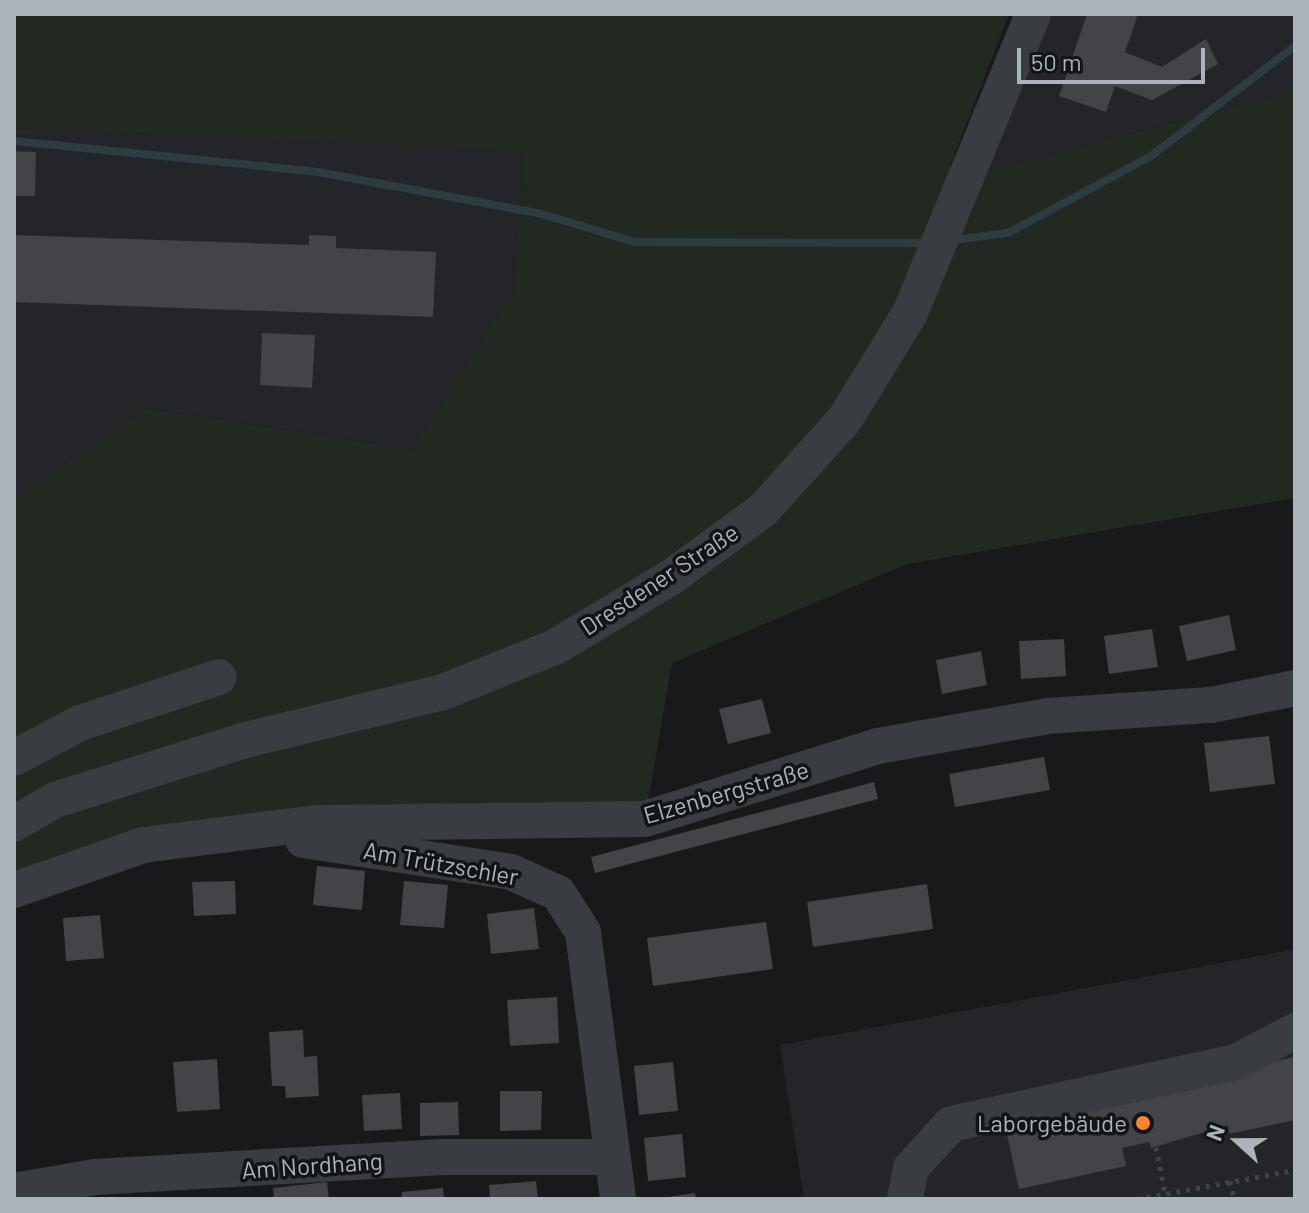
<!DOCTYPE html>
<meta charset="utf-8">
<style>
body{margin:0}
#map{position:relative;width:1309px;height:1213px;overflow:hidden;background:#18191b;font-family:Barlow,sans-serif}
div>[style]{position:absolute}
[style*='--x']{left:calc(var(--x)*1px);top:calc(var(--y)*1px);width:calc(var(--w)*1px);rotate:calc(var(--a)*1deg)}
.built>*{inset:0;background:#242528}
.green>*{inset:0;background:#212920}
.stream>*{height:8px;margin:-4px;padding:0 4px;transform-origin:4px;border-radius:4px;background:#2d3c40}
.building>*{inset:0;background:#424448}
.path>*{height:5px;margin-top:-2.5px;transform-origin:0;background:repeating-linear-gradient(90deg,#3f4347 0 4px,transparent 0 10px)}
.minor>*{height:36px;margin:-18px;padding:0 18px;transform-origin:18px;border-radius:18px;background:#393c40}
.dots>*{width:22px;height:22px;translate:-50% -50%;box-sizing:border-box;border:4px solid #131416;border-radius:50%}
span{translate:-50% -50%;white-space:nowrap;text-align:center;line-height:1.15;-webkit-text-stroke:7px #131416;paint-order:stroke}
.street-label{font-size:24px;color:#aab4bb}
.poi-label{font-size:24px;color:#aab4bb}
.right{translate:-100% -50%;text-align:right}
.frame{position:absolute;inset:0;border:16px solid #aab4bb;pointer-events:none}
.north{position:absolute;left:1197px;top:1101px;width:80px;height:80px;-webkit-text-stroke:6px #131416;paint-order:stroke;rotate:291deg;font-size:22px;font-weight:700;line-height:32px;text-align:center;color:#aab4bb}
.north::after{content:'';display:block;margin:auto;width:28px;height:36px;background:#aab4bb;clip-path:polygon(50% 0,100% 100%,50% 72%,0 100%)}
.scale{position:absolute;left:1017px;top:48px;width:188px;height:36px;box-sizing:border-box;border:4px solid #aab4bb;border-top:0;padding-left:10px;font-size:24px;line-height:28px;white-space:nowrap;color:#aab4bb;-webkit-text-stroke:6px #131416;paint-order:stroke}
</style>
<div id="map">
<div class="built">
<div style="clip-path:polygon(1042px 14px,1295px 14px,1295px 91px,982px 172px)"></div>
<div style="clip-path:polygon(14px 128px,523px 149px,514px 289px,411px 449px,147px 408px,14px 498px)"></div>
<div style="clip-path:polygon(1295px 949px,1295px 1199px,804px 1199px,780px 1045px)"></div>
</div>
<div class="green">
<div style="clip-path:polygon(14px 14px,1009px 14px,950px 166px,982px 172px,1295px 91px,1295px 498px,907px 564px,672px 663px,645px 819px,317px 823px,14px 890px,14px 498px,147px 408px,411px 449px,514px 289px,523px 150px,14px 128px)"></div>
</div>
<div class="stream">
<div style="--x:14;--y:141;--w:306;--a:5.8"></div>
<div style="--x:318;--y:172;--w:224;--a:10.6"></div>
<div style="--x:538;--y:213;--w:101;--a:16.6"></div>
<div style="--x:635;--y:242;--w:293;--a:0.2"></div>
<div style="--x:953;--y:240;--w:55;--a:-7.3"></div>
<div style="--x:1008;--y:233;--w:162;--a:-28.3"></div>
<div style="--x:1151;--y:156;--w:181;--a:-37.4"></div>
</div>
<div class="building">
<div style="clip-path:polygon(1087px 14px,1138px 14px,1125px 52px,1162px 67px,1206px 39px,1218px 64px,1152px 100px,1115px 86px,1106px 112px,1059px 96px)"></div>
<div style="clip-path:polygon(14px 151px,36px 152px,35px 196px,14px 196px)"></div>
<div style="clip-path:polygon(14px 235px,309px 245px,309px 235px,336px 236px,336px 248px,436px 252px,433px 317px,14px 302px)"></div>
<div style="clip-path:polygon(262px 333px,315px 335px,312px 388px,260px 385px)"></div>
<div style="clip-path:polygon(1229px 615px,1236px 650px,1187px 661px,1179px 626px)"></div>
<div style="clip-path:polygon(1152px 629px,1158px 667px,1109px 674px,1104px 636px)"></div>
<div style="clip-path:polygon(1064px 639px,1066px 676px,1021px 679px,1019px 641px)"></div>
<div style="clip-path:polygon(981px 651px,987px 685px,942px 694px,936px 660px)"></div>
<div style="clip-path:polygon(762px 699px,771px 733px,728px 744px,719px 709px)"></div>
<div style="clip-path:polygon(1269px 736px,1275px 784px,1210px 792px,1204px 743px)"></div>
<div style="clip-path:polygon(1044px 757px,1050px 790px,955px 807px,949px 774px)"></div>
<div style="clip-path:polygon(874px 782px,878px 799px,595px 873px,591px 857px)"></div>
<div style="clip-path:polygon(317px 866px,365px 871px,362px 910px,313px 905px)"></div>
<div style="clip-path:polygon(235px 881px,236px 914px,194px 916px,192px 882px)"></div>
<div style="clip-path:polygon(404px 881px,448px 885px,444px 928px,400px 925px)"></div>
<div style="clip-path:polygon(927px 884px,933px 929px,813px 947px,807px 902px)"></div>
<div style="clip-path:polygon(534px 908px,539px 949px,491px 954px,487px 914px)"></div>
<div style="clip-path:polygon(100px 915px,104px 958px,66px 961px,63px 918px)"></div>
<div style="clip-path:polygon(766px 922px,773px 969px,653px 986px,647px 938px)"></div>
<div style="clip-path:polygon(557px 997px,559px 1043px,510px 1046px,507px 1000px)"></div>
<div style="clip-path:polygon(303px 1030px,304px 1057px,317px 1056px,319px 1096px,286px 1098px,285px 1086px,272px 1086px,269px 1032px)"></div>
<div style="clip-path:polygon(1295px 1057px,1295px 1120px,1229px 1134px,1228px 1125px,1151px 1148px,1149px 1142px,1122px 1148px,1126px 1166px,1019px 1189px,1004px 1121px)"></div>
<div style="clip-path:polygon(217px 1059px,220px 1109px,177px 1112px,173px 1062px)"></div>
<div style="clip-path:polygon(673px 1062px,678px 1111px,639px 1115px,634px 1066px)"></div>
<div style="clip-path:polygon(500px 1091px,542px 1091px,541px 1130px,500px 1131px)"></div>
<div style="clip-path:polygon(400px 1093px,402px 1129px,364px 1131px,362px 1095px)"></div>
<div style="clip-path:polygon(458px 1102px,459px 1135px,420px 1136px,420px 1103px)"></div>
<div style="clip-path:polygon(682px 1134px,686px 1177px,648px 1181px,644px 1138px)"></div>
<div style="clip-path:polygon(536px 1181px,538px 1199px,490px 1199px,489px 1185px)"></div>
<div style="clip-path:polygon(327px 1182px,329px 1199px,274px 1199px,273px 1188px)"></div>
<div style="clip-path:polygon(443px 1188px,444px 1199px,402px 1199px,402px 1192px)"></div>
<div style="clip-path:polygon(695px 1193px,696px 1199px,668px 1199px,668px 1197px)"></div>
</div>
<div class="path">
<div style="--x:1156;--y:1147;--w:47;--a:78.9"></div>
<div style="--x:1230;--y:1181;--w:18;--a:77"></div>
<div style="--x:1137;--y:1199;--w:161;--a:-10.4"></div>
</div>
<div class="minor">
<div style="--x:14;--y:758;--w:75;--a:-27.9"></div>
<div style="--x:80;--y:723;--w:146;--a:-18.3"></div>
<div style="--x:14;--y:824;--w:48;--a:-30.3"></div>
<div style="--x:55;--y:800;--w:196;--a:-17.5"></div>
<div style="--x:242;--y:741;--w:207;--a:-13.7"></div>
<div style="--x:443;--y:692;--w:121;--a:-21.9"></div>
<div style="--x:555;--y:647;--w:134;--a:-31"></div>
<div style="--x:670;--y:578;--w:115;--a:-36.2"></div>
<div style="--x:763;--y:510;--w:122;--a:-48"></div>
<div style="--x:845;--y:419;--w:124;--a:-58.5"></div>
<div style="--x:910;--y:313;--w:323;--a:-67.6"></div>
<div style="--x:303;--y:840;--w:210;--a:8.7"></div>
<div style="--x:511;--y:872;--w:51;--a:24.1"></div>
<div style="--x:558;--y:893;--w:46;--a:57.3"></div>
<div style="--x:583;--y:932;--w:269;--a:82.5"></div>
<div style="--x:14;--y:890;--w:137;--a:-19.2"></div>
<div style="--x:143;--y:845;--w:175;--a:-7.2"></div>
<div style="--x:317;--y:823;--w:328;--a:-0.7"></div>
<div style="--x:645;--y:819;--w:244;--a:-17.4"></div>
<div style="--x:878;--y:746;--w:173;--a:-10"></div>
<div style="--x:1048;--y:716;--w:163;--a:-3.9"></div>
<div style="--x:1211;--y:705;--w:86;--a:-11.4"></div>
<div style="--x:14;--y:1191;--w:82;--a:-9.8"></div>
<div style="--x:95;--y:1177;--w:344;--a:-3.3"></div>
<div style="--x:438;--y:1157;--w:173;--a:0"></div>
<div style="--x:905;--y:1199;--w:32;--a:-79"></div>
<div style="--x:911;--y:1168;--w:59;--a:-47.7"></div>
<div style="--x:951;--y:1124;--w:292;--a:-12.3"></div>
<div style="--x:1236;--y:1062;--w:67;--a:-27.7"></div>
</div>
<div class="dots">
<div style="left:1143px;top:1123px;background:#ff832c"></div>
</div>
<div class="street-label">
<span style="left:659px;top:579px;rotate:-33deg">Dresdener Straße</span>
<span style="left:726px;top:792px;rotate:-16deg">Elzenbergstraße</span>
<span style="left:441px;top:863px;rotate:10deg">Am Trützschler</span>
<span style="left:312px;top:1165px;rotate:-4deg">Am Nordhang</span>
</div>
<div class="poi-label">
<span class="right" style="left:1127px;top:1123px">Laborgebäude</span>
</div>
<div class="frame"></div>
<div class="north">N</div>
<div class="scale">50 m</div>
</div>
